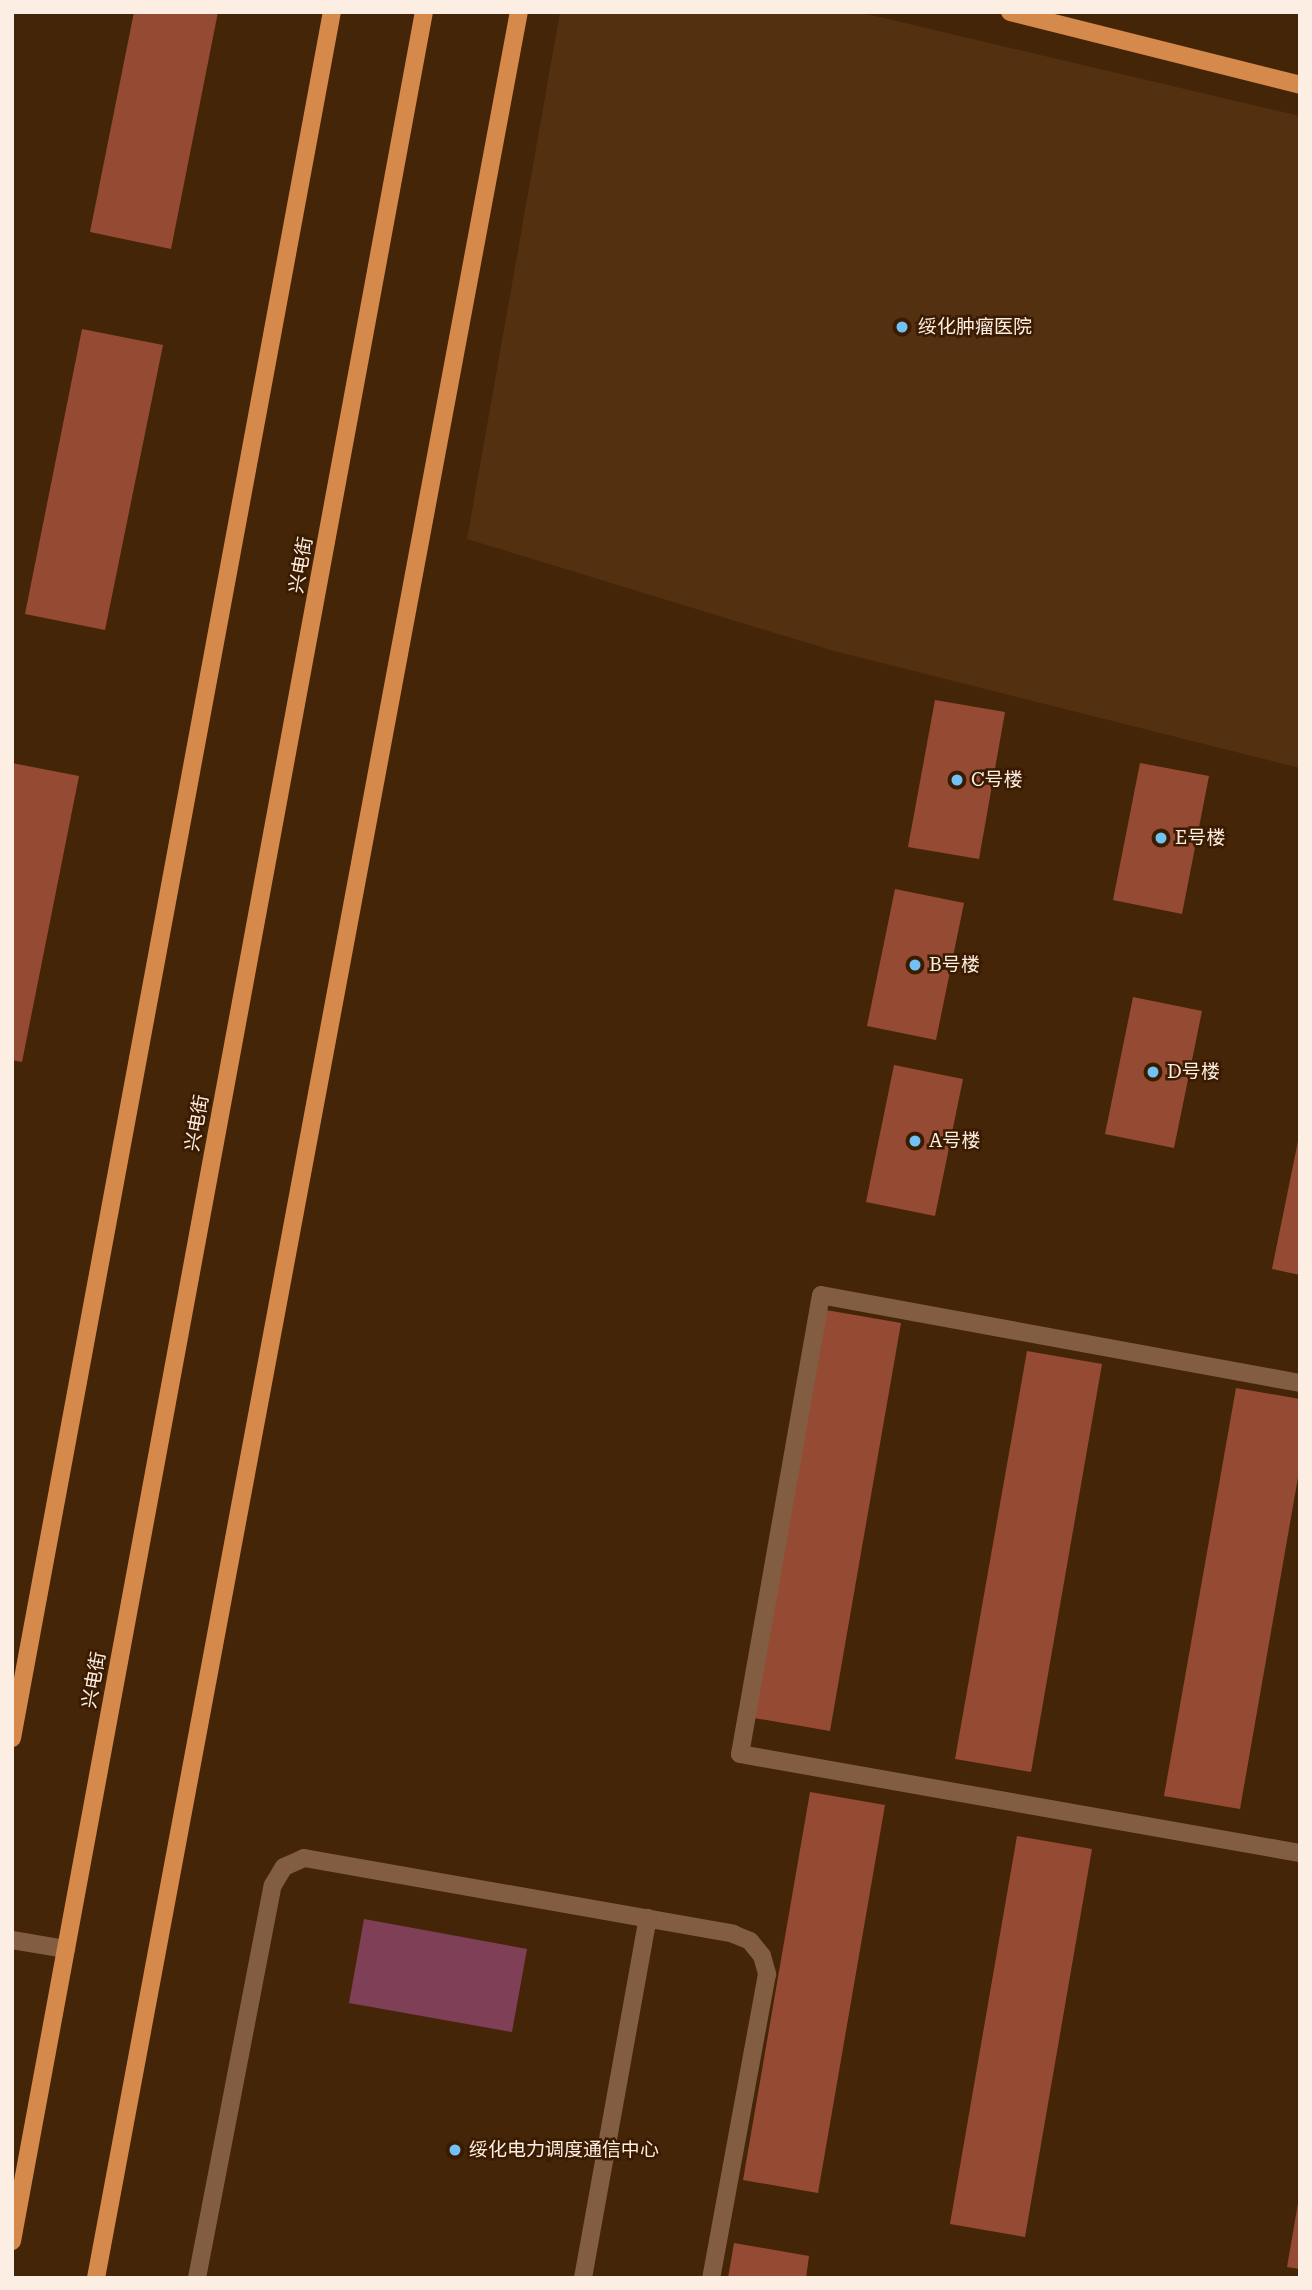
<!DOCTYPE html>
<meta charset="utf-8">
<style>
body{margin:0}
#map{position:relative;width:1312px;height:2290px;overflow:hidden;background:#452507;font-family:"Roboto Serif","Noto Sans SC",serif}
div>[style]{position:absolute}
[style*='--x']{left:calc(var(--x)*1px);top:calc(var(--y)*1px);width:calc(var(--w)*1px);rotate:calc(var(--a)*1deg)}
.built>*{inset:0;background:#53300f}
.green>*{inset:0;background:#7f3f56}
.building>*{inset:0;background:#954b33}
.minor>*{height:18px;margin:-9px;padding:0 9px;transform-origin:9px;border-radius:9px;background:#825d41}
.major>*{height:18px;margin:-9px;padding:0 9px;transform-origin:9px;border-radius:9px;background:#d58a4c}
.dots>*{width:19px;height:19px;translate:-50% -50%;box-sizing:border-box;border:4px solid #3a1b00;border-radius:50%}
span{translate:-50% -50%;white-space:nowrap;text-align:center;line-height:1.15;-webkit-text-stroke:5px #3a1b00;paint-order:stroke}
.poi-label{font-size:19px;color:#fceee3}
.left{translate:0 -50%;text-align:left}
.street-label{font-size:19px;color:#fceee3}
.frame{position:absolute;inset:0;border:14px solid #fceee3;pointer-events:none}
</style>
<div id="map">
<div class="built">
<div style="clip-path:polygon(560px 12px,858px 12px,1300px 116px,1300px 768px,834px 651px,467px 539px)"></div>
</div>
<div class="green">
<div style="clip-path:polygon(364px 1919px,527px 1949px,512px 2032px,349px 2003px)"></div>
</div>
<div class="building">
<div style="clip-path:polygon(134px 12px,218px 12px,171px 249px,90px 232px)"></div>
<div style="clip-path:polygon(82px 329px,163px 345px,105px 630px,25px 614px)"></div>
<div style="clip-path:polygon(935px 700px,1005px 712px,979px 859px,908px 847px)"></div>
<div style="clip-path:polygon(12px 763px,79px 776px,22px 1062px,12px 1060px)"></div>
<div style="clip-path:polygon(1140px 763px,1209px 776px,1182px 914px,1113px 900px)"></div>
<div style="clip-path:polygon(895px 889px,964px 903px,936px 1040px,867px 1026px)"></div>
<div style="clip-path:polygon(1133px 997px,1202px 1011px,1174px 1148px,1105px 1134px)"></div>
<div style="clip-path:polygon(894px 1065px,963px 1079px,935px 1216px,866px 1202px)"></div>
<div style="clip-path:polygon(1299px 1136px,1300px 1137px,1300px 1275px,1272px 1269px)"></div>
<div style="clip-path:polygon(826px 1310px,901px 1323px,830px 1731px,754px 1718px)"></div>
<div style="clip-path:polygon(1027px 1351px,1102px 1364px,1031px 1772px,955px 1759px)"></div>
<div style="clip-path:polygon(1236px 1388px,1300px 1399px,1300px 1466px,1240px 1809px,1164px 1796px)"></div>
<div style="clip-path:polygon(810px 1792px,885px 1805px,818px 2193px,743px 2180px)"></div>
<div style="clip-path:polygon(1017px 1836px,1092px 1849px,1025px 2237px,950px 2224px)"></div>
<div style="clip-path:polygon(1298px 2203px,1300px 2203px,1300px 2269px,1287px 2267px)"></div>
<div style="clip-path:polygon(734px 2243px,809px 2256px,806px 2278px,728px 2278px)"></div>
</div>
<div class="minor">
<div style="--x:1300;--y:1383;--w:487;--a:-169.6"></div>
<div style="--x:821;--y:1295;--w:466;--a:100"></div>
<div style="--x:740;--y:1754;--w:569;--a:10.03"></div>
<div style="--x:12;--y:1940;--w:55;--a:9.5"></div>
<div style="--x:197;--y:2278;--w:400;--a:-79.1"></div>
<div style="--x:273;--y:1885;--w:21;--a:-59"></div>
<div style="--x:284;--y:1867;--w:22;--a:-24"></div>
<div style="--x:304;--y:1858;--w:436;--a:10"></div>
<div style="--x:733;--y:1934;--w:18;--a:22"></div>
<div style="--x:750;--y:1941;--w:19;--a:51"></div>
<div style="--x:762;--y:1956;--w:19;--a:74"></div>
<div style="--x:767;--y:1974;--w:309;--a:100.4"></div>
<div style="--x:583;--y:2278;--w:366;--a:-79.8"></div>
</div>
<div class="major">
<div style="--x:1010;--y:12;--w:299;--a:14.1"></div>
<div style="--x:12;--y:1738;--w:1755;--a:-79.5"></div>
<div style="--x:12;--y:2241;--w:2267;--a:-79.53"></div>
<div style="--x:96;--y:2278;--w:2305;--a:-79.43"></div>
</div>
<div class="dots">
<div style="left:902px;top:327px;background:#71c1f5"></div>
<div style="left:957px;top:780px;background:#71c1f5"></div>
<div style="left:1161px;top:838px;background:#71c1f5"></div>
<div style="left:915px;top:965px;background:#71c1f5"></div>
<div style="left:1153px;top:1072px;background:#71c1f5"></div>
<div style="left:915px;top:1141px;background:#71c1f5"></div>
<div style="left:455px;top:2150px;background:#71c1f5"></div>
</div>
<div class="poi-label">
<span class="left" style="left:918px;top:327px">绥化肿瘤医院</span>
<span class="left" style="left:971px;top:780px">C号楼</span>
<span class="left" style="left:1175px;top:838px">E号楼</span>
<span class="left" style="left:929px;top:965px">B号楼</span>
<span class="left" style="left:1167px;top:1072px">D号楼</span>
<span class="left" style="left:929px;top:1141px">A号楼</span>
<span class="left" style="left:469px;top:2150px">绥化电力调度通信中心</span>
</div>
<div class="street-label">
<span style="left:301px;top:565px;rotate:-80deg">兴电街</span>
<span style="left:197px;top:1123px;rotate:-80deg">兴电街</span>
<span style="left:94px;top:1680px;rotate:-80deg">兴电街</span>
</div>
<div class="frame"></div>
</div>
